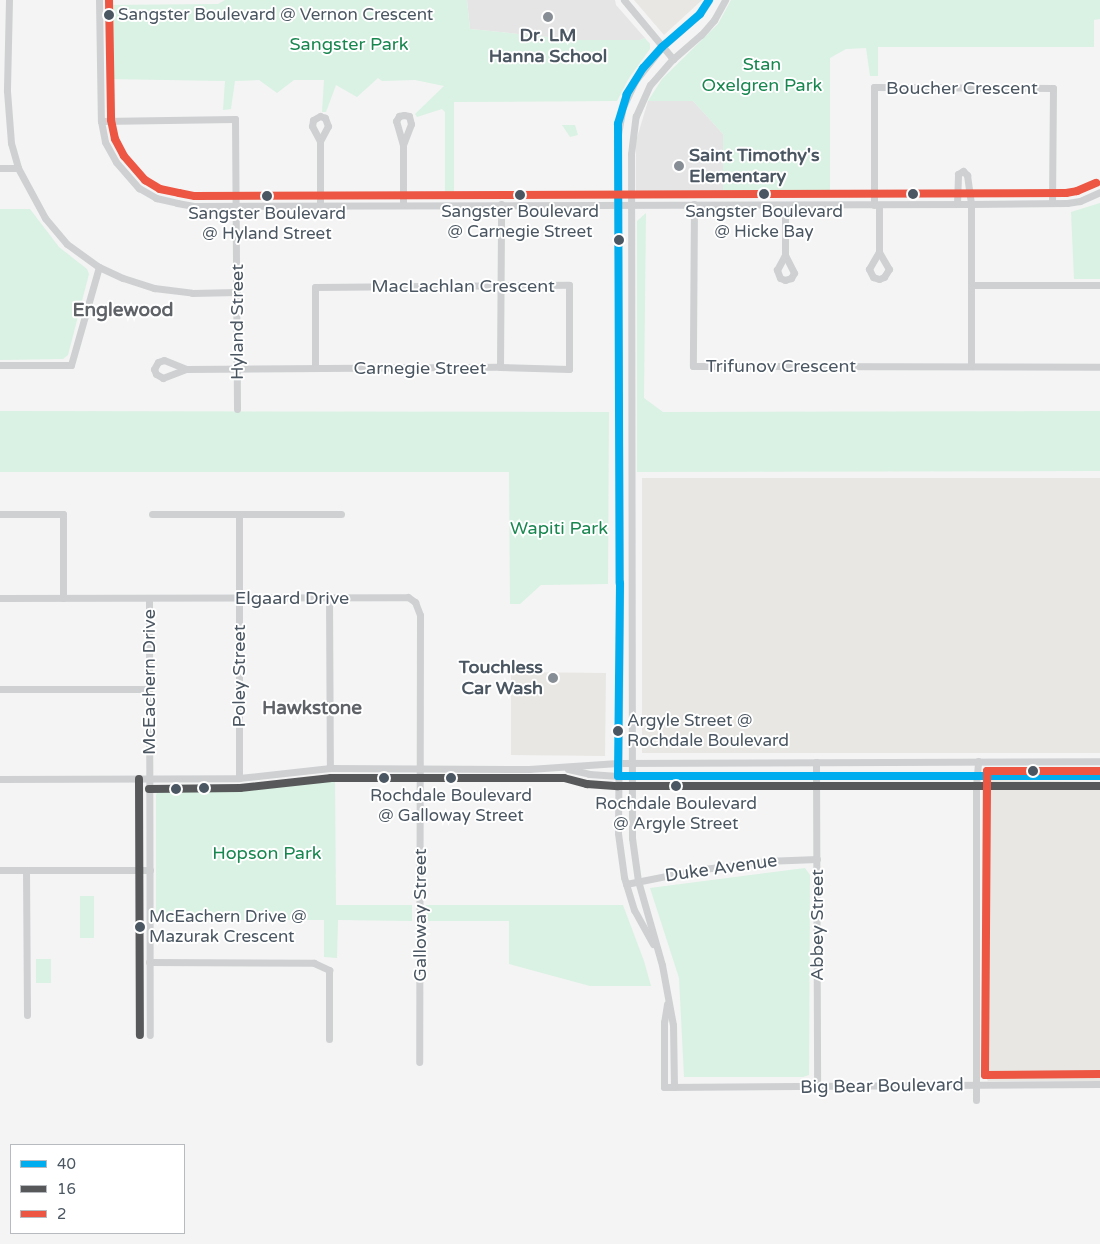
<!DOCTYPE html>
<style>
body{margin:0}
#map{position:relative;width:1100px;height:1244px;overflow:hidden;background:#f4f4f4;font-family:"Varela Round",sans-serif}
div>[style]{position:absolute}
[style*='--x']{left:calc(var(--x)*1px);top:calc(var(--y)*1px);width:calc(var(--w)*1px);rotate:calc(var(--a)*1deg)}
.commercial>*{inset:0;background:#e8e7e3}
.education>*{inset:0;background:#e6e5e6}
.green>*{inset:0;background:#d9f2e3}
.minor>*{height:7px;margin:-3.5px;padding:0 3.5px;transform-origin:3.5px;border-radius:3.5px;background:#ced0d2}
.bus-1>*{height:8px;margin:-4px;padding:0 4px;transform-origin:4px;border-radius:4px;background:#00aeef}
.bus-2>*{height:8px;margin:-4px;padding:0 4px;transform-origin:4px;border-radius:4px;background:#57585a}
.bus-3>*{height:8px;margin:-4px;padding:0 4px;transform-origin:4px;border-radius:4px;background:#ec5643}
.dots>*{width:14px;height:14px;translate:-50% -50%;box-sizing:border-box;border:2px solid #fff;border-radius:50%}
span{translate:-50% -50%;white-space:nowrap;text-align:center;line-height:1.15;-webkit-text-stroke:4px #fff;paint-order:stroke}
.bus-label{font-size:17px;color:#4a5661}
.left{translate:0 -50%;text-align:left}
.poi-label{font-size:18px;color:#4a5661;font-weight:700}
.right{translate:-100% -50%;text-align:right}
.park-label{font-size:18px;color:#17864f}
.street-label{font-size:18px;color:#4a5661}
.neighbourhood-label{font-size:19px;color:#5f6368;font-weight:700}
.legend{position:absolute;left:10px;top:1144px;width:175px;height:90px;box-sizing:border-box;background:#fff;border:1px solid #b7bbc0;margin:0;padding:6px 9px;list-style:none;font-size:15px;color:#4a5661}
.legend li{display:flex;align-items:center;gap:10px;height:25px}
.legend b{width:25px;border:1px solid #b7bbc0}
</style>
<div id="map">
<div class="commercial">
<div style="clip-path:polygon(634px 0,702px 0,664px 35px)"></div>
<div style="clip-path:polygon(642px 478px,1100px 478px,1100px 753px,642px 753px)"></div>
<div style="clip-path:polygon(511px 672px,606px 673px,605px 756px,511px 755px)"></div>
<div style="clip-path:polygon(990px 780px,1100px 782px,1100px 1081px,988px 1081px,982px 1072px,982px 791px,983px 785px)"></div>
</div>
<div class="education">
<div style="clip-path:polygon(467px 0,615px 0,616px 5px,645px 38px,640px 40px,577px 40px,470px 29px)"></div>
<div style="clip-path:polygon(648px 101px,693px 101px,723px 134px,723px 197px,642px 197px,636px 191px,636px 141px)"></div>
</div>
<div class="green">
<div style="clip-path:polygon(225px 0,467px 0,470px 29px,577px 40px,640px 40px,645px 38px,650px 44px,650px 49px,629px 78px,617px 101px,454px 102px,454px 198px,445px 198px,445px 112px,442px 109px,417px 117px,415px 114px,444px 86px,415px 80px,382px 81px,378px 78px,357px 97px,336px 85px,326px 112px,322px 112px,324px 80px,294px 80px,277px 93px,259px 80px,235px 81px,231px 109px,223px 110px,225px 81px,107px 79px,107px 5px,218px 4px)"></div>
<div style="clip-path:polygon(731px 0,1100px 0,1100px 19px,1094px 20px,1094px 47px,878px 47px,878px 76px,870px 76px,866px 48px,846px 49px,830px 58px,830px 197px,723px 197px,723px 134px,693px 101px,648px 101px,662px 79px,718px 24px)"></div>
<div style="clip-path:polygon(562px 125px,575px 125px,578px 135px,570px 137px)"></div>
<div style="clip-path:polygon(1100px 203px,1100px 279px,1074px 279px,1071px 212px)"></div>
<div style="clip-path:polygon(0 209px,30px 209px,59px 247px,87px 269px,89px 274px,68px 355px,63px 359px,0 360px)"></div>
<div style="clip-path:polygon(646px 213px,644px 398px,663px 412px,1100px 411px,1100px 471px,637px 472px,637px 221px)"></div>
<div style="clip-path:polygon(0 411px,609px 412px,608px 584px,541px 585px,520px 604px,510px 604px,509px 472px,0 472px)"></div>
<div style="clip-path:polygon(335px 778px,336px 905px,412px 905px,412px 921px,338px 920px,337px 958px,324px 957px,324px 920px,156px 920px,156px 795px,158px 790px,246px 787px)"></div>
<div style="clip-path:polygon(805px 868px,810px 875px,809px 1075px,803px 1077px,684px 1077px,679px 978px,650px 888px)"></div>
<div style="clip-path:polygon(80px 896px,94px 896px,94px 938px,80px 938px)"></div>
<div style="clip-path:polygon(426px 905px,623px 905px,644px 961px,651px 986px,590px 986px,509px 964px,509px 921px,426px 921px)"></div>
<div style="clip-path:polygon(36px 959px,51px 959px,51px 983px,36px 983px)"></div>
</div>
<div class="minor">
<div style="--x:9;--y:0;--w:91;--a:91.3"></div>
<div style="--x:7;--y:91;--w:52;--a:85.6"></div>
<div style="--x:11;--y:143;--w:26;--a:74"></div>
<div style="--x:18;--y:168;--w:57;--a:61.6"></div>
<div style="--x:45;--y:218;--w:34;--a:50"></div>
<div style="--x:67;--y:244;--w:39;--a:36"></div>
<div style="--x:99;--y:267;--w:26;--a:25"></div>
<div style="--x:123;--y:278;--w:33;--a:18"></div>
<div style="--x:154;--y:288;--w:38;--a:7"></div>
<div style="--x:192;--y:293;--w:45;--a:-1.3"></div>
<div style="--x:99;--y:0;--w:121;--a:89.1"></div>
<div style="--x:101;--y:121;--w:21;--a:79"></div>
<div style="--x:105;--y:142;--w:23;--a:61"></div>
<div style="--x:116;--y:162;--w:35;--a:49"></div>
<div style="--x:139;--y:188;--w:20;--a:30"></div>
<div style="--x:156;--y:198;--w:22;--a:13"></div>
<div style="--x:177;--y:203;--w:17;--a:10"></div>
<div style="--x:194;--y:206;--w:777;--a:-0.15"></div>
<div style="--x:971;--y:204;--w:96;--a:-0.6"></div>
<div style="--x:1067;--y:203;--w:13;--a:-9"></div>
<div style="--x:1080;--y:201;--w:22;--a:-24"></div>
<div style="--x:624;--y:0;--w:77;--a:50.3"></div>
<div style="--x:101;--y:121;--w:134;--a:-0.9"></div>
<div style="--x:235;--y:119;--w:290;--a:89.6"></div>
<div style="--x:320;--y:141;--w:17;--a:-62"></div>
<div style="--x:328;--y:126;--w:9;--a:-111"></div>
<div style="--x:325;--y:118;--w:5;--a:-158"></div>
<div style="--x:320;--y:116;--w:8;--a:150"></div>
<div style="--x:313;--y:120;--w:6;--a:99"></div>
<div style="--x:312;--y:126;--w:17;--a:62"></div>
<div style="--x:320;--y:141;--w:64;--a:90"></div>
<div style="--x:0;--y:168;--w:18;--a:0"></div>
<div style="--x:403;--y:204;--w:59;--a:-90"></div>
<div style="--x:403;--y:145;--w:25;--a:-106"></div>
<div style="--x:396;--y:121;--w:6;--a:-59"></div>
<div style="--x:399;--y:116;--w:5;--a:-11"></div>
<div style="--x:404;--y:115;--w:5;--a:11"></div>
<div style="--x:409;--y:116;--w:8;--a:76"></div>
<div style="--x:411;--y:124;--w:22;--a:111"></div>
<div style="--x:694;--y:204;--w:162;--a:90.4"></div>
<div style="--x:693;--y:366;--w:407;--a:0.1"></div>
<div style="--x:957;--y:204;--w:30;--a:-88"></div>
<div style="--x:958;--y:174;--w:6;--a:-31"></div>
<div style="--x:963;--y:171;--w:6;--a:45"></div>
<div style="--x:967;--y:175;--w:29;--a:82"></div>
<div style="--x:971;--y:204;--w:161;--a:90"></div>
<div style="--x:874;--y:205;--w:118;--a:-90"></div>
<div style="--x:874;--y:87;--w:179;--a:0.3"></div>
<div style="--x:1053;--y:88;--w:115;--a:90.5"></div>
<div style="--x:879;--y:205;--w:47;--a:90"></div>
<div style="--x:879;--y:252;--w:20;--a:60"></div>
<div style="--x:889;--y:269;--w:9;--a:122"></div>
<div style="--x:884;--y:277;--w:5;--a:158"></div>
<div style="--x:879;--y:279;--w:6;--a:-162"></div>
<div style="--x:873;--y:277;--w:9;--a:-117"></div>
<div style="--x:869;--y:269;--w:20;--a:-60"></div>
<div style="--x:785;--y:255;--w:20;--a:63"></div>
<div style="--x:794;--y:273;--w:6;--a:121"></div>
<div style="--x:791;--y:278;--w:6;--a:162"></div>
<div style="--x:785;--y:280;--w:5;--a:-158"></div>
<div style="--x:780;--y:278;--w:9;--a:-111"></div>
<div style="--x:777;--y:270;--w:17;--a:-62"></div>
<div style="--x:785;--y:255;--w:50;--a:-90"></div>
<div style="--x:971;--y:285;--w:129;--a:0"></div>
<div style="--x:0;--y:365;--w:71;--a:0"></div>
<div style="--x:71;--y:365;--w:102;--a:-74.1"></div>
<div style="--x:315;--y:368;--w:81;--a:-90"></div>
<div style="--x:315;--y:287;--w:254;--a:-0.5"></div>
<div style="--x:569;--y:285;--w:84;--a:90"></div>
<div style="--x:569;--y:369;--w:69;--a:-178.3"></div>
<div style="--x:186;--y:369;--w:25;--a:159"></div>
<div style="--x:163;--y:378;--w:8;--a:-150"></div>
<div style="--x:156;--y:374;--w:5;--a:-112"></div>
<div style="--x:154;--y:369;--w:8;--a:-60"></div>
<div style="--x:158;--y:362;--w:6;--a:-18"></div>
<div style="--x:164;--y:360;--w:24;--a:22"></div>
<div style="--x:186;--y:369;--w:314;--a:-0.4"></div>
<div style="--x:500;--y:367;--w:163;--a:-89.6"></div>
<div style="--x:0;--y:514;--w:63;--a:0"></div>
<div style="--x:63;--y:514;--w:84;--a:90"></div>
<div style="--x:152;--y:514;--w:189;--a:0"></div>
<div style="--x:239;--y:514;--w:264;--a:90"></div>
<div style="--x:329;--y:597;--w:171;--a:89.7"></div>
<div style="--x:0;--y:598;--w:408;--a:-0.1"></div>
<div style="--x:408;--y:597;--w:9;--a:36"></div>
<div style="--x:415;--y:602;--w:14;--a:69"></div>
<div style="--x:420;--y:615;--w:447;--a:90.1"></div>
<div style="--x:149;--y:598;--w:437;--a:89.9"></div>
<div style="--x:0;--y:689;--w:149;--a:0"></div>
<div style="--x:816;--y:762;--w:325;--a:89.8"></div>
<div style="--x:568;--y:769;--w:22;--a:13"></div>
<div style="--x:589;--y:774;--w:29;--a:4"></div>
<div style="--x:618;--y:776;--w:482;--a:0"></div>
<div style="--x:0;--y:779;--w:239;--a:-0.2"></div>
<div style="--x:239;--y:778;--w:92;--a:-6.3"></div>
<div style="--x:330;--y:768;--w:199;--a:0.3"></div>
<div style="--x:529;--y:769;--w:89;--a:-3.9"></div>
<div style="--x:618;--y:763;--w:482;--a:-0.2"></div>
<div style="--x:0;--y:870;--w:150;--a:0"></div>
<div style="--x:26;--y:870;--w:145;--a:89.6"></div>
<div style="--x:626;--y:884;--w:71;--a:-11.3"></div>
<div style="--x:696;--y:870;--w:70;--a:-7.4"></div>
<div style="--x:765;--y:861;--w:52;--a:-2.2"></div>
<div style="--x:653;--y:944;--w:39;--a:-119"></div>
<div style="--x:634;--y:910;--w:34;--a:-107"></div>
<div style="--x:624;--y:877;--w:44;--a:-97.8"></div>
<div style="--x:618;--y:833;--w:250;--a:-89.5"></div>
<div style="--x:620;--y:583;--w:443;--a:-90.4"></div>
<div style="--x:617;--y:140;--w:34;--a:-80"></div>
<div style="--x:623;--y:107;--w:29;--a:-65"></div>
<div style="--x:635;--y:81;--w:43;--a:-51.5"></div>
<div style="--x:662;--y:47;--w:50;--a:-41"></div>
<div style="--x:700;--y:14;--w:17;--a:-57"></div>
<div style="--x:149;--y:962;--w:165;--a:0.3"></div>
<div style="--x:314;--y:963;--w:17;--a:25"></div>
<div style="--x:329;--y:970;--w:69;--a:90"></div>
<div style="--x:667;--y:1004;--w:18;--a:99"></div>
<div style="--x:664;--y:1022;--w:65;--a:90"></div>
<div style="--x:664;--y:1087;--w:436;--a:-0.4"></div>
<div style="--x:674;--y:1087;--w:62;--a:-90.9"></div>
<div style="--x:673;--y:1025;--w:61;--a:-100.4"></div>
<div style="--x:662;--y:965;--w:87;--a:-105.9"></div>
<div style="--x:638;--y:881;--w:43;--a:-97.9"></div>
<div style="--x:632;--y:838;--w:684;--a:-90.08"></div>
<div style="--x:631;--y:154;--w:38;--a:-83"></div>
<div style="--x:636;--y:116;--w:34;--a:-66"></div>
<div style="--x:650;--y:85;--w:35;--a:-49"></div>
<div style="--x:673;--y:59;--w:37;--a:-41"></div>
<div style="--x:701;--y:35;--w:20;--a:-49"></div>
<div style="--x:714;--y:20;--w:23;--a:-61"></div>
<div style="--x:976;--y:1100;--w:314;--a:-90"></div>
<div style="--x:976;--y:786;--w:25;--a:-85"></div>
</div>
<div class="bus-1">
<div style="--x:709;--y:0;--w:17;--a:123"></div>
<div style="--x:700;--y:14;--w:50;--a:139"></div>
<div style="--x:662;--y:47;--w:28;--a:132"></div>
<div style="--x:643;--y:68;--w:31;--a:122"></div>
<div style="--x:627;--y:94;--w:31;--a:107"></div>
<div style="--x:618;--y:124;--w:459;--a:89.8"></div>
<div style="--x:620;--y:583;--w:193;--a:90.6"></div>
<div style="--x:618;--y:776;--w:482;--a:0"></div>
</div>
<div class="bus-2">
<div style="--x:139;--y:779;--w:256;--a:89.8"></div>
<div style="--x:149;--y:789;--w:91;--a:-0.6"></div>
<div style="--x:240;--y:788;--w:92;--a:-6.3"></div>
<div style="--x:331;--y:778;--w:233;--a:0"></div>
<div style="--x:564;--y:778;--w:24;--a:15"></div>
<div style="--x:587;--y:784;--w:31;--a:4"></div>
<div style="--x:618;--y:786;--w:482;--a:0"></div>
</div>
<div class="bus-3">
<div style="--x:109;--y:0;--w:120;--a:89"></div>
<div style="--x:111;--y:120;--w:19;--a:78"></div>
<div style="--x:115;--y:139;--w:19;--a:62"></div>
<div style="--x:124;--y:156;--w:32;--a:49"></div>
<div style="--x:145;--y:180;--w:17;--a:31"></div>
<div style="--x:160;--y:189;--w:19;--a:12"></div>
<div style="--x:179;--y:193;--w:16;--a:11"></div>
<div style="--x:195;--y:196;--w:871;--a:-0.2"></div>
<div style="--x:1066;--y:193;--w:11;--a:-10"></div>
<div style="--x:1077;--y:191;--w:21;--a:-23"></div>
<div style="--x:1100;--y:1074;--w:115;--a:179.5"></div>
<div style="--x:985;--y:1075;--w:304;--a:-89.6"></div>
<div style="--x:987;--y:771;--w:113;--a:0"></div>
</div>
<div class="dots">
<div style="left:109px;top:15px;background:#4a5661"></div>
<div style="left:548px;top:17px;background:#868d94"></div>
<div style="left:679px;top:166px;background:#868d94"></div>
<div style="left:764px;top:194px;background:#4a5661"></div>
<div style="left:913px;top:194px;background:#4a5661"></div>
<div style="left:520px;top:195px;background:#4a5661"></div>
<div style="left:267px;top:196px;background:#4a5661"></div>
<div style="left:619px;top:240px;background:#4a5661"></div>
<div style="left:553px;top:678px;background:#868d94"></div>
<div style="left:618px;top:731px;background:#4a5661"></div>
<div style="left:1033px;top:771px;background:#4a5661"></div>
<div style="left:384px;top:778px;background:#4a5661"></div>
<div style="left:451px;top:778px;background:#4a5661"></div>
<div style="left:676px;top:786px;background:#4a5661"></div>
<div style="left:204px;top:788px;background:#4a5661"></div>
<div style="left:176px;top:789px;background:#4a5661"></div>
<div style="left:140px;top:927px;background:#4a5661"></div>
</div>
<div class="bus-label">
<span class="left" style="left:118px;top:15px">Sangster Boulevard @ Vernon Crescent</span>
<span style="left:520px;top:222px">Sangster Boulevard<br>@ Carnegie Street</span>
<span style="left:764px;top:222px">Sangster Boulevard<br>@ Hicke Bay</span>
<span style="left:267px;top:224px">Sangster Boulevard<br>@ Hyland Street</span>
<span class="left" style="left:627px;top:731px">Argyle Street @<br>Rochdale Boulevard</span>
<span style="left:451px;top:806px">Rochdale Boulevard<br>@ Galloway Street</span>
<span style="left:676px;top:814px">Rochdale Boulevard<br>@ Argyle Street</span>
<span class="left" style="left:149px;top:927px">McEachern Drive @<br>Mazurak Crescent</span>
</div>
<div class="poi-label">
<span style="left:548px;top:46px">Dr. LM<br>Hanna School</span>
<span class="left" style="left:689px;top:166px">Saint Timothy's<br>Elementary</span>
<span class="right" style="left:543px;top:678px">Touchless<br>Car Wash</span>
</div>
<div class="park-label">
<span style="left:349px;top:44px">Sangster Park</span>
<span style="left:762px;top:75px">Stan<br>Oxelgren Park</span>
<span style="left:559px;top:528px">Wapiti Park</span>
<span style="left:267px;top:853px">Hopson Park</span>
</div>
<div class="street-label">
<span style="left:962px;top:88px">Boucher Crescent</span>
<span style="left:463px;top:286px">MacLachlan Crescent</span>
<span style="left:237px;top:322px;rotate:-90deg">Hyland Street</span>
<span style="left:781px;top:366px">Trifunov Crescent</span>
<span style="left:420px;top:368px">Carnegie Street</span>
<span style="left:292px;top:598px">Elgaard Drive</span>
<span style="left:239px;top:676px;rotate:-90deg">Poley Street</span>
<span style="left:149px;top:682px;rotate:-90deg">McEachern Drive</span>
<span style="left:721px;top:868px;rotate:-8deg">Duke Avenue</span>
<span style="left:420px;top:915px;rotate:-90deg">Galloway Street</span>
<span style="left:817px;top:925px;rotate:-90deg">Abbey Street</span>
<span style="left:882px;top:1086px;rotate:-1deg">Big Bear Boulevard</span>
</div>
<div class="neighbourhood-label">
<span style="left:123px;top:311px">Englewood</span>
<span style="left:312px;top:709px">Hawkstone</span>
</div>
<ul class="legend">
<li><b style="height:6px;background:#00aeef"></b>40</li>
<li><b style="height:6px;background:#57585a"></b>16</li>
<li><b style="height:6px;background:#ec5643"></b>2</li>
</ul>
</div>
